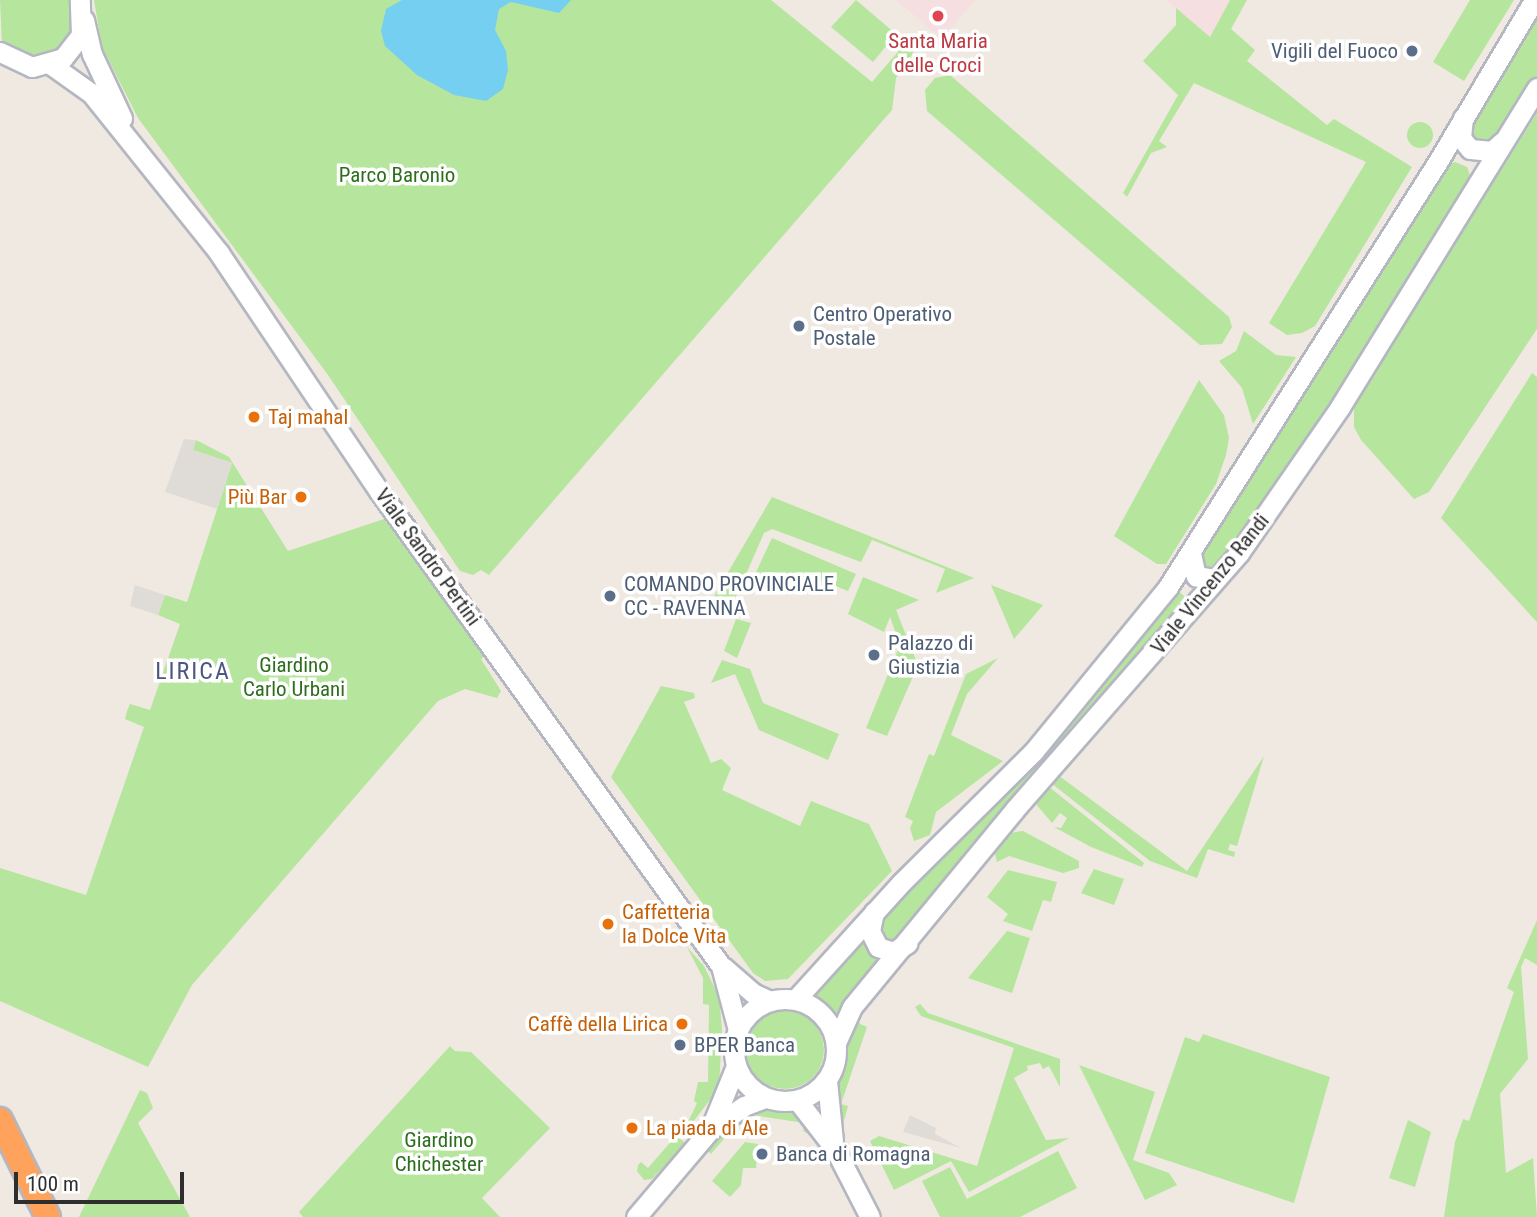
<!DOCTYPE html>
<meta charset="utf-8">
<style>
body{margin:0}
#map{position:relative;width:1537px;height:1217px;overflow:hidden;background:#efe9e1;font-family:"Roboto Condensed",sans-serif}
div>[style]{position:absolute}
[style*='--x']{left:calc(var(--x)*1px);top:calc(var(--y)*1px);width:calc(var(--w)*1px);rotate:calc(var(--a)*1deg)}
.medical>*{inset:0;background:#f5dfe0}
.green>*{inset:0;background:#b6e59e}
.round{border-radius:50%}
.plaza>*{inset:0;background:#dfdcd8}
.water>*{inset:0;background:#75cff0}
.roads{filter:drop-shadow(2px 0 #b4b7c1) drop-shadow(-2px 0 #b4b7c1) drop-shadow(0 2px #b4b7c1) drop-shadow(0 -2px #b4b7c1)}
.secondary>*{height:19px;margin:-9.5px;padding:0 9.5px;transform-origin:9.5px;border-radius:9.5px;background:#fff}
.secondary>.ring{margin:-9.5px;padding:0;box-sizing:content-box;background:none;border:19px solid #fff;border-radius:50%}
.highway>*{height:24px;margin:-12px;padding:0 12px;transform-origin:12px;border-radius:12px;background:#ffa35c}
.dots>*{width:19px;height:19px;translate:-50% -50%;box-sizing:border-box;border:4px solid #fff;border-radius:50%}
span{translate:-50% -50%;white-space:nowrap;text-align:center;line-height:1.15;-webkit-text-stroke:7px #fff;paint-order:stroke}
.health-label{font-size:21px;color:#be3a42}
.service-label{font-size:21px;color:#4e5e75}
.right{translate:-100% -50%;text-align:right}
.left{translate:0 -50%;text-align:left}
.park-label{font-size:21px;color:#2c6e1b}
.food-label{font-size:21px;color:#c56008}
.street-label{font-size:21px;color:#2e2e2e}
.quarter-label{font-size:24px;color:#4d5680;letter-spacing:2px}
.scale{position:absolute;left:14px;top:1172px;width:170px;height:32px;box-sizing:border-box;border:4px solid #2e2e2e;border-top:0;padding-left:9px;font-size:21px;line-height:24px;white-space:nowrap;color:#2e2e2e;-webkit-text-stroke:5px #fff;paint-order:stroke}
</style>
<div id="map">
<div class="medical">
<div style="clip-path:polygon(896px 0,975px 0,942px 39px)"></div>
<div style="clip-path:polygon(1166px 0,1230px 0,1210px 37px)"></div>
</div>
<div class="green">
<div style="clip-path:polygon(0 0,69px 0,73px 11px,71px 36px,63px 48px,39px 60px,2px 45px)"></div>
<div style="clip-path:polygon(94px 0,771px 0,872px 82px,910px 38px,918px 46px,896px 78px,892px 110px,489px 575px,481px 570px,473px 575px,460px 571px,328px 375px,138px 118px,102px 47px)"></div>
<div style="clip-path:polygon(856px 0,896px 34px,873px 62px,831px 27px)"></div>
<div style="clip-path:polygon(1230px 0,1247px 0,1231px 29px,1255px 50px,1247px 61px,1327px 125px,1334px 119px,1412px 167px,1315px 326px,1302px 333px,1287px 335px,1269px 323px,1366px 162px,1194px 83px,1159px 141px,1167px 147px,1151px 153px,1127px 197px,1123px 193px,1178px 95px,1143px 61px,1176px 25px,1176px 8px,1210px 37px)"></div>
<div style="clip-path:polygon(1470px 0,1514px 0,1464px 81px,1433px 62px)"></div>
<div style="clip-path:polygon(1537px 12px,1537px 78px,1497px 141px,1477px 144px,1470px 137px,1470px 121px)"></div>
<div style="clip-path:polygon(950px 75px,1229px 317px,1232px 327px,1222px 344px,1200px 345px,927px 111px,925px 90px,935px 78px)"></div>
<div style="clip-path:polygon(1537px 113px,1537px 329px,1429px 492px,1414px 499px,1361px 440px,1354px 427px,1354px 404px)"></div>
<div class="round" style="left:1407px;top:122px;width:26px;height:26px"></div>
<div style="clip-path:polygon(1455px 162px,1467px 167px,1471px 178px,1286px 480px,1217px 572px,1205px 574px,1198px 559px,1443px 166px)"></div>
<div style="clip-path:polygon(1244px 331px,1276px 355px,1296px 357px,1253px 424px,1242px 388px,1219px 361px,1236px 351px)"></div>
<div style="clip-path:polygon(1532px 373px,1537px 377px,1537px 622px,1441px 518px)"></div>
<div style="clip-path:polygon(1199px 380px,1224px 415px,1229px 438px,1226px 455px,1216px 484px,1166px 564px,1157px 564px,1114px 536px)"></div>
<div style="clip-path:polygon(196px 440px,229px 457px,288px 551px,384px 519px,485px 656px,481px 659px,501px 691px,497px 698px,465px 689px,438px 701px,192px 985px,148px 1067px,0 1001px,0 868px,86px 895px,144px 727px,125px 719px,127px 711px,130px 704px,150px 710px,180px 624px,158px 615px,165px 595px,187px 602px,232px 463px,193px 450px)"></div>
<div style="clip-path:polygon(772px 497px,872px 537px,974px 578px,936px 593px,945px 569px,872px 540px,861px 562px,772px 529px,764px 533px,732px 606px,713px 598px)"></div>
<div style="clip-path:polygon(772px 538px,856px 574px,848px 591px,799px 572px,786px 577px,779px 593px,750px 585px)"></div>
<div style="clip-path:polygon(863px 577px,919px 600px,896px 610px,918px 665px,887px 736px,866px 728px,900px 645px,890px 617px,884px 632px,848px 614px)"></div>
<div style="clip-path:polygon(991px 585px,1043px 605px,1014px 639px)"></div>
<div style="clip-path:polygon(1178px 591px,1189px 600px,895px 946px,877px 938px,879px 917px)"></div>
<div style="clip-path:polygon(736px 619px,751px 623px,737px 658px,724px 651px)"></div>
<div style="clip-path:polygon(998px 658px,967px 694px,951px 735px,1003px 761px,936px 812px,930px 835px,914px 841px,910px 828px,913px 821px,905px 817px,929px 754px,934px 756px,966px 674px)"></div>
<div style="clip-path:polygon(722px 660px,750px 669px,763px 703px,839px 734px,828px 760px,759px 730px,735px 674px,711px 683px)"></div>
<div style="clip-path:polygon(661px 686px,694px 693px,695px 698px,684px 702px,711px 763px,721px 759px,731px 768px,722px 790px,800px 826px,811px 801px,869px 824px,892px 871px,788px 979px,765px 981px,753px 973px,611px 777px)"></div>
<div style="clip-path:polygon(1264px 756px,1237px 846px,1230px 844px,1228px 850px,1235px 852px,1234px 857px,1208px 849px,1197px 878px,1150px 861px,1051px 783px,1058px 775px,1187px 871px)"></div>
<div style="clip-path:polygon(1048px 786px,1144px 863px,1142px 867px,1091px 847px,1054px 827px,1061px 828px,1067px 818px,1060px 813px,1052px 823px,1036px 804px)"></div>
<div style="clip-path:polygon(1023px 831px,1079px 861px,1079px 868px,1063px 873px,1009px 856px,997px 862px,994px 850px,1009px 833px)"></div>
<div style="clip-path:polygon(1094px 869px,1124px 879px,1114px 905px,1081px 893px)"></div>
<div style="clip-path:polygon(1008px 870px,1057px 882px,1051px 902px,1043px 900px,1032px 931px,1003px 921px,1008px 914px,987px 897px)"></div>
<div style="clip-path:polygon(1537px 920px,1537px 965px,1525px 958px,1521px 967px,1528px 1059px,1500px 1094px,1506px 1173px,1533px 1158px,1537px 1217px,1444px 1217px,1455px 1142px,1463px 1119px,1469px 1121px,1514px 992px,1507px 988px)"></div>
<div style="clip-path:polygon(1007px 931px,1030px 938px,1012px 993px,968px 978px)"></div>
<div style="clip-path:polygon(861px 937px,867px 950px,883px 958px,836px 1025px,809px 998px)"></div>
<div style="clip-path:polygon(687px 947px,704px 966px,719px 997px,722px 1029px,719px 1088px,680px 1139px,686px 1143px,652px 1179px,644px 1180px,637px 1171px,638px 1165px,641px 1162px,648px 1168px,688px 1122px,697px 1103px,694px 1101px,698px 1082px,708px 1082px,709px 1005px,703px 1004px,703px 978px)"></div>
<div style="clip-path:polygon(920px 1004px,928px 1013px,1060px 1059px,1060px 1087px,1049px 1066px,1043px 1069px,1040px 1063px,1027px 1066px,1028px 1070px,1014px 1078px,1046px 1140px,1069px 1138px,969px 1192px,951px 1161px,894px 1190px,870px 1141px,879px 1136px,977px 1166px,1014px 1048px,921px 1016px,915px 1007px)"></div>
<div class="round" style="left:746px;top:1011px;width:78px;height:78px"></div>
<div style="clip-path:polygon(857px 1016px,860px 1024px,867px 1027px,841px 1104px,848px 1106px,841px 1132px,834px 1081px,841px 1067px,843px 1034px)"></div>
<div style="clip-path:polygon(1203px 1034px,1330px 1077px,1294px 1203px,1145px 1153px,1185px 1037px,1199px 1042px)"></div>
<div style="clip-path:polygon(450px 1046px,455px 1051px,471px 1052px,550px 1128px,482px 1198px,500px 1217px,303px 1217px,299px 1212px)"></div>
<div style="clip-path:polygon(1079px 1065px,1155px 1092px,1133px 1160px,1169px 1173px,1177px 1185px,1145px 1200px)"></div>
<div style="clip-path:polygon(140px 1090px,147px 1093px,153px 1108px,138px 1123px,190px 1217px,79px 1217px)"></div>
<div style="clip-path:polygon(760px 1106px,794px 1108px,827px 1149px,823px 1152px,816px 1138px,803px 1131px,804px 1123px,753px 1115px,752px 1122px,735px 1126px,711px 1154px,707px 1150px,740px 1113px)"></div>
<div style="clip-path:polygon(1408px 1120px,1431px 1132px,1415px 1187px,1389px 1178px)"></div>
<div style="clip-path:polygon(745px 1142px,758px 1144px,756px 1168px,743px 1168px,741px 1185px,730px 1197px,712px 1181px)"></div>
<div style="clip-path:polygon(1058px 1151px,1077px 1188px,1020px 1217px,940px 1217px,922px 1181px,950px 1167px,967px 1199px)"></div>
</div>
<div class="plaza">
<div style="clip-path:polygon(184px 439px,196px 440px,193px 450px,232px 463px,217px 509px,165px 492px)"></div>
<div style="clip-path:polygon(135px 585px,165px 595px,158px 615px,130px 606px)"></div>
<div style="clip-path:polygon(910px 1115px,936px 1128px,935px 1134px,961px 1148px,903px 1132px)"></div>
</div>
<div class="water">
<div style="clip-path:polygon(402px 0,571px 0,559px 13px,511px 2px,499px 9px,495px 30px,506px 51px,508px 70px,503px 89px,486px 101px,454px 95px,417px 75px,385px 46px,381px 31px,386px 9px)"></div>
</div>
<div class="roads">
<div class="secondary">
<div style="--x:84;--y:20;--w:35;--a:77"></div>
<div style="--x:92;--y:54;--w:71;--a:64.9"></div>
<div style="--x:0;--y:52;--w:35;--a:25"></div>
<div style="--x:32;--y:67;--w:32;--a:-16"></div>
<div style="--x:63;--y:58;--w:29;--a:-52"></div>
<div style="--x:81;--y:35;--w:35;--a:-92"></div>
<div style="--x:50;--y:64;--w:50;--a:35.3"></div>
<div style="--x:91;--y:93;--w:205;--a:51.3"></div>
<div style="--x:219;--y:253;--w:287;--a:56.1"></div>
<div style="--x:379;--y:491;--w:585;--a:54.25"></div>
<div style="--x:721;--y:966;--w:66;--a:75.1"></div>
<div style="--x:1463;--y:118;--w:20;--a:96"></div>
<div style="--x:1461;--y:138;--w:14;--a:51"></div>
<div style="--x:1470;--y:149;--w:22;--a:5"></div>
<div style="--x:1492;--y:151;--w:13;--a:-42"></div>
<div style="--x:1191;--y:553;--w:24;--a:78"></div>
<div style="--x:1196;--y:576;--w:20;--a:9"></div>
<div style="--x:874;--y:912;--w:19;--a:102"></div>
<div style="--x:870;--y:931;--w:18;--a:63"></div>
<div style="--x:878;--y:947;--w:16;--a:18"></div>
<div style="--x:893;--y:952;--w:17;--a:-31"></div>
<div style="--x:723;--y:967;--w:40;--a:41"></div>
<div style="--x:753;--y:993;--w:19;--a:25"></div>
<div class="ring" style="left:734px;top:999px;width:83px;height:83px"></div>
<div style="--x:795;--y:1000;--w:159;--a:-47.8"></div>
<div style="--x:902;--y:882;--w:186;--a:-44.8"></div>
<div style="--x:1034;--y:751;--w:212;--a:-50.7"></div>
<div style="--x:1168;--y:587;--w:502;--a:-57.61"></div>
<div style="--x:1437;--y:163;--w:190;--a:-59.2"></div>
<div style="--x:836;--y:1043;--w:39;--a:-66"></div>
<div style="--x:852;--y:1007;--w:256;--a:-50.5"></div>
<div style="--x:1015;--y:809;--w:340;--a:-48.8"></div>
<div style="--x:1239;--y:553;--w:178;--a:-55.3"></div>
<div style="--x:1340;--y:407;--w:375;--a:-58.3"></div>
<div style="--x:827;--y:1081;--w:60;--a:84.3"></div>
<div style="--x:797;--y:1100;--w:62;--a:52.2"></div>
<div style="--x:835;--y:1149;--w:76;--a:62.8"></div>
<div style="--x:711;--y:1129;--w:40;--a:-34.9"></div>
<div style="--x:744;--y:1106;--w:22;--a:-21"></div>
<div style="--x:636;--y:1217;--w:114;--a:-49.6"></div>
<div style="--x:710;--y:1130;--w:69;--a:-67.9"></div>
</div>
<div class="highway">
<div style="--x:0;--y:1120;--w:108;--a:63.7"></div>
</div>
</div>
<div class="dots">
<div style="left:938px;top:16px;background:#e0444e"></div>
<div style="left:1412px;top:51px;background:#5c6f8a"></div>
<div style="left:799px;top:326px;background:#5c6f8a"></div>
<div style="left:254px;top:417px;background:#e8710a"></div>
<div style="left:301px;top:497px;background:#e8710a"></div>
<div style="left:610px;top:596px;background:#5c6f8a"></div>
<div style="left:874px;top:655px;background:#5c6f8a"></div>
<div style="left:608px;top:924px;background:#e8710a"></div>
<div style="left:682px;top:1024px;background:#e8710a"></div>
<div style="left:680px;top:1045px;background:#5c6f8a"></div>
<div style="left:632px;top:1128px;background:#e8710a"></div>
<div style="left:762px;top:1154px;background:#5c6f8a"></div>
</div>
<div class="health-label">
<span style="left:938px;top:53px">Santa Maria<br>delle Croci</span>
</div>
<div class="service-label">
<span class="right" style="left:1398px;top:51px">Vigili del Fuoco</span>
<span class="left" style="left:813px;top:326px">Centro Operativo<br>Postale</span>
<span class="left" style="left:624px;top:596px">COMANDO PROVINCIALE<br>CC - RAVENNA</span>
<span class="left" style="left:888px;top:655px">Palazzo di<br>Giustizia</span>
<span class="left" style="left:694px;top:1045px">BPER Banca</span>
<span class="left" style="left:776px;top:1154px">Banca di Romagna</span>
</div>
<div class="park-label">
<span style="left:397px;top:175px">Parco Baronio</span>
<span style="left:294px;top:677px">Giardino<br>Carlo Urbani</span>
<span style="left:439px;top:1152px">Giardino<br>Chichester</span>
</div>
<div class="food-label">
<span class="left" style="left:268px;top:417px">Taj mahal</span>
<span class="right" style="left:287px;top:497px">Più Bar</span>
<span class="left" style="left:622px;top:924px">Caffetteria<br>la Dolce Vita</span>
<span class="right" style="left:668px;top:1024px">Caffè della Lirica</span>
<span class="left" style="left:646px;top:1128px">La piada di Ale</span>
</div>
<div class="street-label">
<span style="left:428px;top:557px;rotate:54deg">Viale Sandro Pertini</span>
<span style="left:1210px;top:584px;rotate:-51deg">Viale Vincenzo Randi</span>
</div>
<div class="quarter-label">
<span style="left:193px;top:672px">LIRICA</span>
</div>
<div class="scale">100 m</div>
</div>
